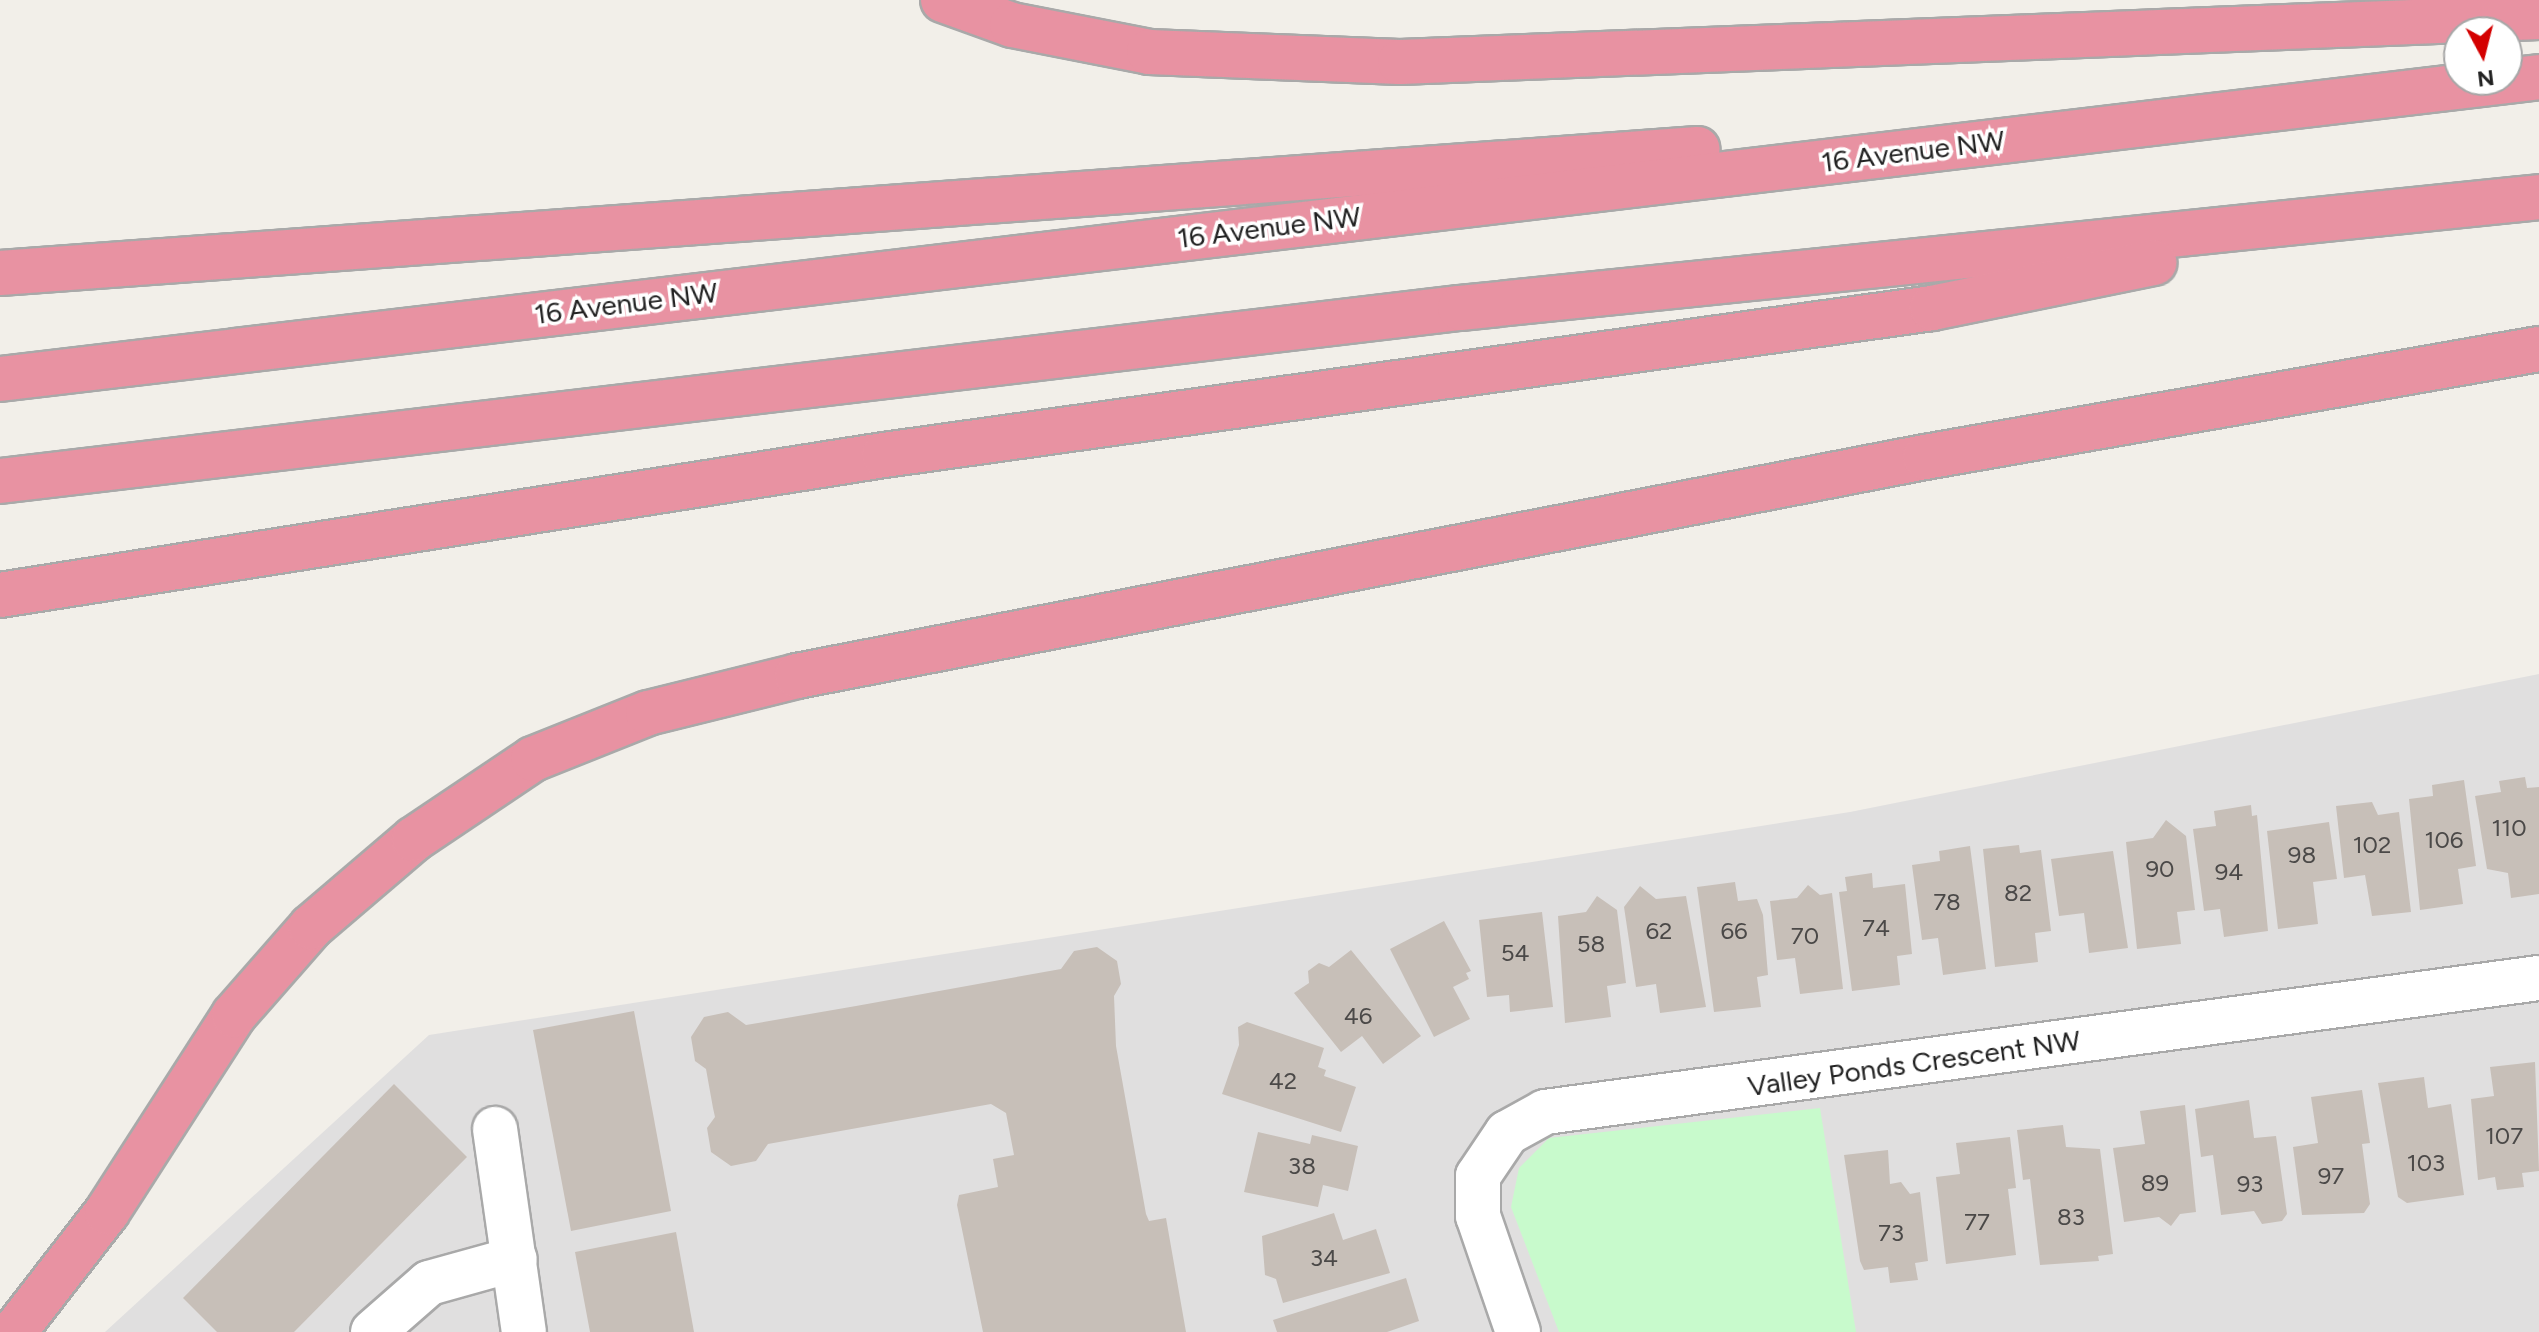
<!DOCTYPE html>
<style>
body{margin:0}
#map{position:relative;width:2539px;height:1332px;overflow:hidden;background:#f2efe9;font-family:Figtree,sans-serif}
div>[style]{position:absolute}
[style*='--x']{left:calc(var(--x)*1px);top:calc(var(--y)*1px);width:calc(var(--w)*1px);rotate:calc(var(--a)*1deg)}
.residential>*{inset:0;background:#e0dfdf}
.park>*{inset:0;background:#c8facc}
.building>*{inset:0;background:#c7bfb8}
.roads{filter:drop-shadow(2px 0 #a9a9a9) drop-shadow(-2px 0 #a9a9a9) drop-shadow(0 2px #a9a9a9) drop-shadow(0 -2px #a9a9a9)}
.minor>*{height:44px;margin:-22px;padding:0 22px;transform-origin:22px;border-radius:22px;background:#fff}
.highway>*{height:44px;margin:-22px;padding:0 22px;transform-origin:22px;border-radius:22px;background:#e892a2}
span{translate:-50% -50%;white-space:nowrap;text-align:center;line-height:1.15;-webkit-text-stroke:7px #fff;paint-order:stroke}
.number-label{font-size:24px;color:#4b4948}
.number-label span{-webkit-text-stroke-width:0}
.street-label{font-size:28px;color:#222}
.north{position:absolute;left:2443px;top:16px;width:80px;height:80px;box-sizing:border-box;background:#fff;border:2px solid #a7a7a7;border-radius:50%;rotate:173deg;font-size:22px;font-weight:700;line-height:32px;text-align:center;color:#222}
.north::after{content:'';display:block;margin:auto;width:28px;height:36px;background:#d40000;clip-path:polygon(50% 0,100% 100%,50% 72%,0 100%)}
</style>
<div id="map">
<div class="residential">
<div style="clip-path:polygon(2539px 674px,2539px 1332px,105px 1332px,429px 1035px,1850px 812px)"></div>
</div>
<div class="park">
<div style="clip-path:polygon(1820px 1108px,1856px 1332px,1559px 1332px,1511px 1207px,1519px 1168px,1549px 1138px)"></div>
</div>
<div class="building">
<div style="clip-path:polygon(2525px 777px,2527px 788px,2539px 787px,2539px 894px,2511px 898px,2508px 873px,2487px 869px,2475px 796px,2501px 792px,2499px 781px)"></div>
<div style="clip-path:polygon(2464px 780px,2476px 866px,2458px 869px,2463px 904px,2420px 910px,2409px 799px,2433px 796px,2432px 785px)"></div>
<div style="clip-path:polygon(2372px 802px,2378px 815px,2399px 812px,2411px 912px,2372px 916px,2365px 875px,2344px 878px,2336px 806px)"></div>
<div style="clip-path:polygon(2251px 805px,2252px 816px,2257px 815px,2268px 931px,2224px 937px,2220px 909px,2204px 911px,2193px 829px,2216px 826px,2214px 811px)"></div>
<div style="clip-path:polygon(2166px 820px,2186px 836px,2195px 910px,2177px 912px,2181px 944px,2137px 949px,2126px 842px,2153px 838px)"></div>
<div style="clip-path:polygon(2329px 822px,2337px 879px,2313px 882px,2318px 924px,2278px 929px,2267px 831px)"></div>
<div style="clip-path:polygon(2019px 845px,2020px 853px,2041px 850px,2051px 931px,2035px 933px,2038px 962px,1995px 967px,1983px 849px)"></div>
<div style="clip-path:polygon(1970px 846px,1986px 969px,1943px 975px,1938px 938px,1922px 940px,1912px 865px,1940px 861px,1939px 851px)"></div>
<div style="clip-path:polygon(2113px 851px,2128px 948px,2089px 953px,2084px 913px,2059px 916px,2051px 859px)"></div>
<div style="clip-path:polygon(1872px 873px,1873px 888px,1905px 884px,1912px 954px,1897px 956px,1900px 985px,1852px 991px,1839px 892px,1847px 891px,1845px 877px)"></div>
<div style="clip-path:polygon(1735px 882px,1738px 901px,1757px 899px,1763px 915px,1768px 975px,1757px 977px,1761px 1007px,1714px 1012px,1697px 887px)"></div>
<div style="clip-path:polygon(1808px 885px,1820px 895px,1832px 893px,1843px 989px,1800px 994px,1795px 958px,1777px 960px,1770px 901px,1797px 898px)"></div>
<div style="clip-path:polygon(1640px 886px,1656px 899px,1686px 896px,1706px 1007px,1660px 1013px,1656px 984px,1636px 987px,1624px 907px)"></div>
<div style="clip-path:polygon(1597px 896px,1617px 910px,1626px 983px,1607px 986px,1611px 1017px,1565px 1023px,1558px 916px,1586px 912px)"></div>
<div style="clip-path:polygon(1542px 912px,1553px 1007px,1510px 1012px,1509px 995px,1487px 997px,1479px 920px)"></div>
<div style="clip-path:polygon(1444px 921px,1471px 971px,1466px 973px,1469px 979px,1453px 987px,1470px 1019px,1434px 1037px,1390px 949px)"></div>
<div style="clip-path:polygon(1097px 947px,1117px 961px,1121px 984px,1114px 996px,1116px 1046px,1146px 1214px,1149px 1221px,1166px 1218px,1186px 1332px,983px 1332px,957px 1205px,959px 1195px,998px 1187px,993px 1159px,1014px 1155px,1006px 1113px,991px 1104px,768px 1144px,756px 1161px,731px 1166px,711px 1152px,707px 1128px,715px 1117px,713px 1108px,706px 1069px,695px 1061px,691px 1037px,704px 1017px,728px 1012px,746px 1025px,856px 1006px,1061px 969px,1074px 951px)"></div>
<div style="clip-path:polygon(1351px 950px,1421px 1036px,1383px 1064px,1362px 1036px,1341px 1052px,1294px 993px,1309px 983px,1308px 971px,1319px 963px,1329px 967px)"></div>
<div style="clip-path:polygon(634px 1011px,671px 1211px,571px 1231px,533px 1030px)"></div>
<div style="clip-path:polygon(1247px 1022px,1324px 1048px,1318px 1067px,1326px 1070px,1324px 1076px,1356px 1087px,1341px 1132px,1222px 1094px,1239px 1045px,1238px 1027px)"></div>
<div style="clip-path:polygon(2535px 1062px,2539px 1171px,2522px 1173px,2524px 1187px,2497px 1190px,2495px 1177px,2478px 1180px,2471px 1099px,2494px 1096px,2490px 1067px)"></div>
<div style="clip-path:polygon(2424px 1077px,2428px 1108px,2451px 1104px,2464px 1195px,2407px 1203px,2398px 1197px,2378px 1083px)"></div>
<div style="clip-path:polygon(394px 1084px,467px 1157px,294px 1332px,217px 1332px,183px 1298px)"></div>
<div style="clip-path:polygon(2362px 1090px,2370px 1143px,2362px 1144px,2370px 1204px,2364px 1213px,2302px 1215px,2293px 1147px,2318px 1143px,2311px 1097px)"></div>
<div style="clip-path:polygon(2249px 1100px,2254px 1138px,2276px 1136px,2287px 1214px,2282px 1221px,2262px 1224px,2254px 1211px,2221px 1215px,2213px 1155px,2201px 1157px,2195px 1109px)"></div>
<div style="clip-path:polygon(2185px 1105px,2196px 1212px,2180px 1214px,2171px 1226px,2159px 1217px,2124px 1222px,2113px 1148px,2145px 1144px,2140px 1111px)"></div>
<div style="clip-path:polygon(2063px 1125px,2066px 1147px,2100px 1149px,2113px 1254px,2098px 1256px,2099px 1261px,2040px 1265px,2030px 1179px,2023px 1180px,2017px 1130px)"></div>
<div style="clip-path:polygon(1258px 1132px,1310px 1144px,1312px 1135px,1358px 1146px,1348px 1191px,1323px 1185px,1318px 1207px,1244px 1192px)"></div>
<div style="clip-path:polygon(2010px 1137px,2016px 1188px,2008px 1189px,2016px 1255px,1946px 1264px,1936px 1177px,1960px 1174px,1956px 1143px)"></div>
<div style="clip-path:polygon(1888px 1150px,1890px 1184px,1901px 1182px,1910px 1194px,1920px 1192px,1928px 1261px,1915px 1263px,1918px 1280px,1890px 1283px,1888px 1267px,1864px 1270px,1860px 1261px,1844px 1155px)"></div>
<div style="clip-path:polygon(1334px 1213px,1343px 1240px,1376px 1229px,1390px 1273px,1283px 1303px,1276px 1279px,1265px 1275px,1262px 1236px)"></div>
<div style="clip-path:polygon(676px 1232px,694px 1332px,590px 1332px,575px 1252px)"></div>
<div style="clip-path:polygon(1406px 1278px,1419px 1321px,1387px 1332px,1277px 1332px,1273px 1320px)"></div>
</div>
<div class="roads">
<div class="minor">
<div style="--x:495;--y:1129;--w:205;--a:81.9"></div>
<div style="--x:373;--y:1332;--w:74;--a:-41.2"></div>
<div style="--x:429;--y:1283;--w:89;--a:-15.6"></div>
<div style="--x:1518;--y:1332;--w:123;--a:-109"></div>
<div style="--x:1478;--y:1216;--w:40;--a:-90"></div>
<div style="--x:1478;--y:1176;--w:52;--a:-56"></div>
<div style="--x:1507;--y:1133;--w:43;--a:-28.9"></div>
<div style="--x:1545;--y:1112;--w:1003;--a:-7.68"></div>
</div>
<div class="highway">
<div style="--x:943;--y:0;--w:73;--a:19.9"></div>
<div style="--x:1012;--y:25;--w:140;--a:11.1"></div>
<div style="--x:1149;--y:52;--w:251;--a:2.3"></div>
<div style="--x:1400;--y:62;--w:1140;--a:-2.26"></div>
<div style="--x:0;--y:273;--w:1702;--a:-4.18"></div>
<div style="--x:0;--y:379;--w:2557;--a:-6.78"></div>
<div style="--x:0;--y:481;--w:1470;--a:-6.76"></div>
<div style="--x:1460;--y:308;--w:1085;--a:-5.87"></div>
<div style="--x:0;--y:595;--w:895;--a:-9"></div>
<div style="--x:884;--y:455;--w:1058;--a:-7.98"></div>
<div style="--x:1932;--y:308;--w:227;--a:-11.5"></div>
<div style="--x:14;--y:1332;--w:152;--a:-52.2"></div>
<div style="--x:107;--y:1212;--w:234;--a:-57.2"></div>
<div style="--x:234;--y:1015;--w:117;--a:-48.8"></div>
<div style="--x:311;--y:927;--w:135;--a:-40.5"></div>
<div style="--x:414;--y:839;--w:143;--a:-33.9"></div>
<div style="--x:533;--y:759;--w:124;--a:-21.8"></div>
<div style="--x:648;--y:713;--w:154;--a:-13.9"></div>
<div style="--x:797;--y:676;--w:1149;--a:-10.99"></div>
<div style="--x:1925;--y:457;--w:623;--a:-9.98"></div>
</div>
</div>
<div class="number-label">
<span style="left:2509px;top:828px">110</span>
<span style="left:2444px;top:840px">106</span>
<span style="left:2372px;top:845px">102</span>
<span style="left:2302px;top:855px">98</span>
<span style="left:2160px;top:869px">90</span>
<span style="left:2229px;top:872px">94</span>
<span style="left:2018px;top:893px">82</span>
<span style="left:1947px;top:902px">78</span>
<span style="left:1876px;top:928px">74</span>
<span style="left:1659px;top:931px">62</span>
<span style="left:1734px;top:931px">66</span>
<span style="left:1805px;top:936px">70</span>
<span style="left:1591px;top:944px">58</span>
<span style="left:1515px;top:953px">54</span>
<span style="left:1358px;top:1016px">46</span>
<span style="left:1283px;top:1081px">42</span>
<span style="left:2504px;top:1136px">107</span>
<span style="left:2426px;top:1163px">103</span>
<span style="left:1302px;top:1166px">38</span>
<span style="left:2331px;top:1176px">97</span>
<span style="left:2155px;top:1183px">89</span>
<span style="left:2250px;top:1184px">93</span>
<span style="left:2071px;top:1217px">83</span>
<span style="left:1977px;top:1222px">77</span>
<span style="left:1891px;top:1233px">73</span>
<span style="left:1324px;top:1258px">34</span>
</div>
<div class="street-label">
<span style="left:1913px;top:151px;rotate:-7deg">16 Avenue NW</span>
<span style="left:1269px;top:227px;rotate:-7deg">16 Avenue NW</span>
<span style="left:626px;top:303px;rotate:-7deg">16 Avenue NW</span>
<span style="left:1914px;top:1063px;rotate:-8deg">Valley Ponds Crescent NW</span>
</div>
<div class="north">N</div>
</div>
